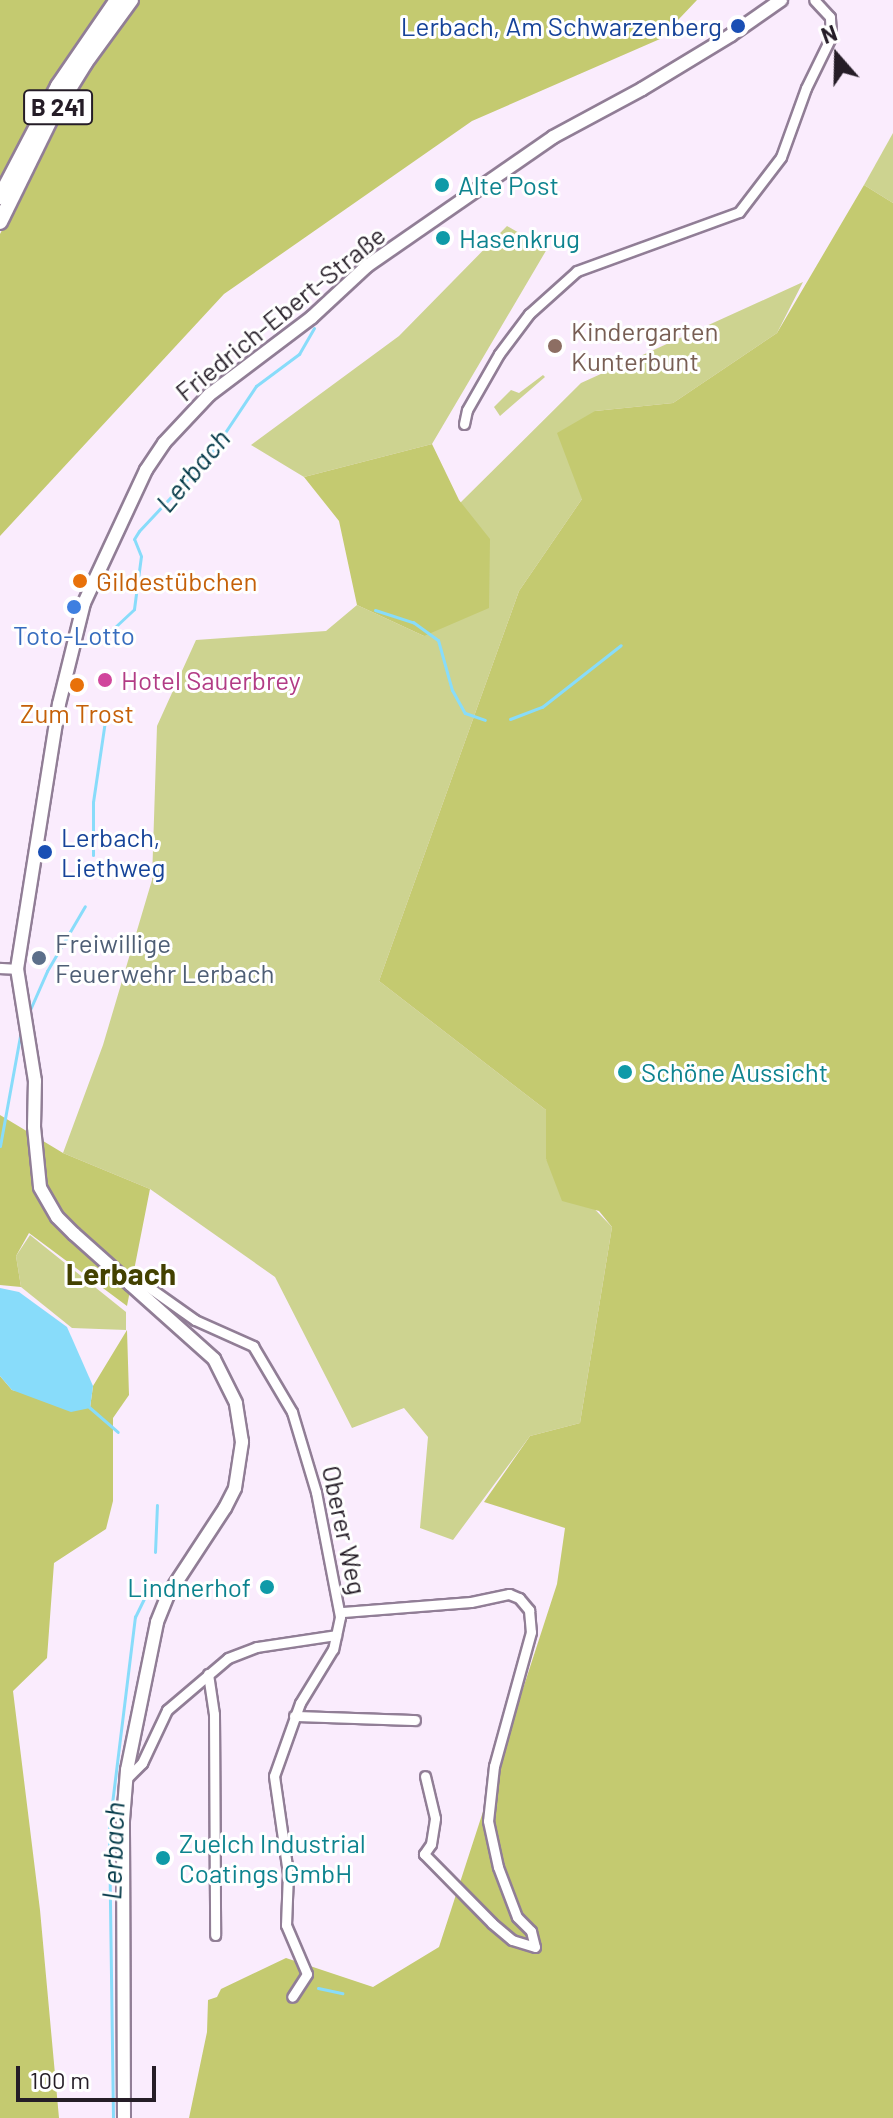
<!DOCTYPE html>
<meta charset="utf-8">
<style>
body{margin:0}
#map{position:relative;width:893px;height:2118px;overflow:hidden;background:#faecfd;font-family:Barlow,sans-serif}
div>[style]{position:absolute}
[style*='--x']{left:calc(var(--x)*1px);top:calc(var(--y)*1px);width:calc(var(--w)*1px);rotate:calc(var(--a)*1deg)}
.green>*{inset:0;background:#cdd390}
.forest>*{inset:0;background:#c4ca70}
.water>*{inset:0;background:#88dcfa}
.stream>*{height:3px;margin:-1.5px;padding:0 1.5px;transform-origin:1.5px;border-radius:1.5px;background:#88dcfa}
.roads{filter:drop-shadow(2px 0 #917e96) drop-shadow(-2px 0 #917e96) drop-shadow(0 2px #917e96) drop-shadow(0 -2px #917e96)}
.street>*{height:9px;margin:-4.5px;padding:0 4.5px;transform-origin:4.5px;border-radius:4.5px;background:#fff}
.secondary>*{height:12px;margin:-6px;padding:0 6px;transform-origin:6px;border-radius:6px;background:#fff}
.primary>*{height:14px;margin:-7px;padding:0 7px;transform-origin:7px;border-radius:7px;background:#fff}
.dots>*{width:22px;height:22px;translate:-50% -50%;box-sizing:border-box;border:4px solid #fff;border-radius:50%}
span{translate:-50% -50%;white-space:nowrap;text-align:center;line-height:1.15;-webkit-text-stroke:6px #fff;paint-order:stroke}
.shield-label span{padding:2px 6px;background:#fff;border:2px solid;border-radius:6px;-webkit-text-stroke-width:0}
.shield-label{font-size:24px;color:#251d27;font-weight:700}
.transit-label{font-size:26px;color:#164399}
.right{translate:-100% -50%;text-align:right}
.left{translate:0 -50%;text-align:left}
.culture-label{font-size:26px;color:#0d838f}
.street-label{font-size:26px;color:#251d27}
.education-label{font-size:26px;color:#785e54}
.food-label{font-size:26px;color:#c56008}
.shop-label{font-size:26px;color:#366cbe}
.hotel-label{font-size:26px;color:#b23c85}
.service-label{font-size:26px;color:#4e5e75}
.water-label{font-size:28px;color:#033948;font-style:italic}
.quarter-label{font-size:30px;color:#434100;font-weight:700}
.north{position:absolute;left:797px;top:16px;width:80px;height:80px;-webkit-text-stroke:6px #fff;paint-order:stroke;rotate:340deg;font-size:22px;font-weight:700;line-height:32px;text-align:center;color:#251d27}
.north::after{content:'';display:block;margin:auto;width:28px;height:36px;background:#251d27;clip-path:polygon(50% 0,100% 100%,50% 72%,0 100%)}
.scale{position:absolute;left:16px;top:2066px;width:140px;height:36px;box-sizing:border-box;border:4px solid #251d27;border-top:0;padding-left:10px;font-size:24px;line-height:28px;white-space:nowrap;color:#251d27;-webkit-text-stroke:6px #fff;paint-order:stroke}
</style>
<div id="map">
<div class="green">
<div style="clip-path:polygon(893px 133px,893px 203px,864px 185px)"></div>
<div style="clip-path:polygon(507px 226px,547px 249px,432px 444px,304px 477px,251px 445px,399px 336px)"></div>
<div style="clip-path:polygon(803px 282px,777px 333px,673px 403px,595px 411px,582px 499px,519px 591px,379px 981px,546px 1110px,546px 1159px,612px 1227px,580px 1423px,530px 1436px,453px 1540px,420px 1528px,428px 1437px,404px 1408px,352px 1428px,275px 1277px,150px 1189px,63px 1153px,103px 1045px,152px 880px,157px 726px,196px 640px,326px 631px,357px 605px,424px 636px,460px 503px,581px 383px)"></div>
<div style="clip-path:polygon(543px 375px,545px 377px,500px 416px,494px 407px,511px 390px,519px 393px)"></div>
<div style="clip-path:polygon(30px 1235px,126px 1312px,126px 1330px,72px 1328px,21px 1287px,16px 1256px)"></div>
</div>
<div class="forest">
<div style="clip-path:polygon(0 0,111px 0,0 184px)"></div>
<div style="clip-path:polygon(137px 0,697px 0,660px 39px,472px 121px,224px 294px,0 536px,0 234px,72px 94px)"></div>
<div style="clip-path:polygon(864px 185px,893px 203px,893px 2118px,189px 2118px,207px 2032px,208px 2000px,217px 1997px,221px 1989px,286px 1958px,373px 1987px,439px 1947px,557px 1584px,565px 1528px,484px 1502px,530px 1436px,580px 1423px,612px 1227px,599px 1211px,562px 1201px,546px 1159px,546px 1110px,379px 981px,519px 591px,582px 499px,557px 433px,595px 411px,673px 403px,777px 333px)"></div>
<div style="clip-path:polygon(432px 444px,459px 500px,490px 539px,489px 608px,424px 636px,357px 605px,339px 521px,304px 477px)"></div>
<div style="clip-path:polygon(0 1115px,63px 1153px,150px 1189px,127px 1306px,29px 1233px,16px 1256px,21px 1287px,0 1285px)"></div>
<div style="clip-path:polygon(127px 1330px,129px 1395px,113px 1418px,113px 1501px,106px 1529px,54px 1563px,47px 1658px,13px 1691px,40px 1910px,59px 2118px,0 2118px,0 1376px,12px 1390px,90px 1408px,93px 1386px)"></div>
</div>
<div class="water">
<div style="clip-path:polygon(0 1288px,19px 1292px,67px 1327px,93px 1386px,90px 1408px,71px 1412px,12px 1390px,0 1376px)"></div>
</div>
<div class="stream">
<div style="--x:375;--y:610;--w:40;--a:18"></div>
<div style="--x:413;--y:622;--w:31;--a:36"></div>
<div style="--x:438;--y:640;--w:52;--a:74.4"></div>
<div style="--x:452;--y:690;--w:26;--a:61"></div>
<div style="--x:465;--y:713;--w:21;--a:19"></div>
<div style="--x:115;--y:627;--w:26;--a:-43"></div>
<div style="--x:134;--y:609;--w:53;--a:-82.5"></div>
<div style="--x:141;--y:556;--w:18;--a:-112"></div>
<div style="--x:134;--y:539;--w:9;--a:-58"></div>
<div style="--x:139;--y:531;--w:104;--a:-46.9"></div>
<div style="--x:210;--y:455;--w:83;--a:-56.3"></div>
<div style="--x:256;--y:386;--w:54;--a:-36.7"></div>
<div style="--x:299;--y:354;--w:30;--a:-60"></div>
<div style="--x:510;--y:719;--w:34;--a:-21"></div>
<div style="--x:542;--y:707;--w:100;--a:-38.1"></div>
<div style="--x:93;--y:855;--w:53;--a:-90"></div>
<div style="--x:93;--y:802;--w:82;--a:-81.6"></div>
<div style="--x:29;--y:1012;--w:45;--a:-66.3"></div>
<div style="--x:47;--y:971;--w:75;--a:-59.7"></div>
<div style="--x:0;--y:1146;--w:118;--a:-79.7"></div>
<div style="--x:89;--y:1407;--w:38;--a:41"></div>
<div style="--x:155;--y:1552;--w:47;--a:-87.6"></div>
<div style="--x:318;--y:1988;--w:25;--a:12"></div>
<div style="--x:113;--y:2118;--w:290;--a:-90.8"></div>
<div style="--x:109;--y:1828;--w:213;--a:-83"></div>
<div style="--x:135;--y:1617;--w:32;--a:-64"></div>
</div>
<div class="roads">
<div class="street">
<div style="--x:464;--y:424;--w:14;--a:-78"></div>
<div style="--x:467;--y:410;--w:64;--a:-60.3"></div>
<div style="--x:499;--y:354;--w:50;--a:-53.1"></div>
<div style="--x:529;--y:314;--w:64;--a:-41.9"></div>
<div style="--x:577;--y:271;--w:172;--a:-20"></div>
<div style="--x:739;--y:212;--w:69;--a:-52.6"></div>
<div style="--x:781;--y:157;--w:73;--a:-70.1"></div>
<div style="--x:806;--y:88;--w:57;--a:-63.9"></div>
<div style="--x:831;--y:37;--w:20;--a:-93"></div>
<div style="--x:830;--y:17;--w:23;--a:-133"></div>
<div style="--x:0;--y:968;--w:17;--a:3"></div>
<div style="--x:129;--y:1285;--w:12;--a:-20"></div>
<div style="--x:140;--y:1281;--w:67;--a:35.3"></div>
<div style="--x:195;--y:1320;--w:64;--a:24.1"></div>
<div style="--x:253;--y:1346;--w:77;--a:59.4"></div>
<div style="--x:292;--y:1412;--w:84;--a:73.3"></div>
<div style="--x:316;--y:1492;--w:127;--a:79.1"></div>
<div style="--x:340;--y:1617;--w:33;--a:102"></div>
<div style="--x:333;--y:1649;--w:63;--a:121.4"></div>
<div style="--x:300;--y:1703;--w:77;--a:109.6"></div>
<div style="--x:274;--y:1776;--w:98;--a:81.8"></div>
<div style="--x:288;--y:1873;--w:52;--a:92.2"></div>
<div style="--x:286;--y:1925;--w:53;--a:66.8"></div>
<div style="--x:307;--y:1974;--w:27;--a:123"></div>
<div style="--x:343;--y:1612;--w:128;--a:-4.5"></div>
<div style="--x:471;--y:1602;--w:39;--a:-12"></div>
<div style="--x:509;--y:1594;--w:11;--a:22"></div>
<div style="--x:519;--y:1598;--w:16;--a:50"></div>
<div style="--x:529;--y:1610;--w:22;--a:85"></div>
<div style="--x:531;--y:1632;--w:139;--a:105.4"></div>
<div style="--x:494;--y:1766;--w:55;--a:96.2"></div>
<div style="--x:488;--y:1821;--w:47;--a:77.7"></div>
<div style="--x:498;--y:1867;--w:53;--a:69.2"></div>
<div style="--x:517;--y:1917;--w:20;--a:45"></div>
<div style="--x:531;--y:1931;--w:16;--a:76"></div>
<div style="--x:535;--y:1947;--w:24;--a:-163"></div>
<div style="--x:512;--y:1940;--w:26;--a:-140"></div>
<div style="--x:492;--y:1923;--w:97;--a:-134.6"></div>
<div style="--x:424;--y:1854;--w:12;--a:-55"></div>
<div style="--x:431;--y:1844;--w:26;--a:-81"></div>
<div style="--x:435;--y:1818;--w:43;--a:-103.4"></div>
<div style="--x:208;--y:1674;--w:40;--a:81.5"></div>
<div style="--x:214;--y:1714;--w:221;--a:89.7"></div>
<div style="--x:294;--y:1716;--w:121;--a:1.9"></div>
<div style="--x:126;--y:1779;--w:23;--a:-45"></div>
<div style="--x:142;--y:1763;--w:59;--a:-64.7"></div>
<div style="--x:167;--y:1710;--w:80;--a:-40.4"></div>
<div style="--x:228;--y:1658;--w:31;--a:-21"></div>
<div style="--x:257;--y:1647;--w:80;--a:-8.6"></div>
</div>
<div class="secondary">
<div style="--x:124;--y:2118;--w:298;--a:-90.2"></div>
<div style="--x:123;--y:1820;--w:50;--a:-85.4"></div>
<div style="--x:127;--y:1770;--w:151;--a:-78.5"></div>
<div style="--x:157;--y:1622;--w:29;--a:-68"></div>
<div style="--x:168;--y:1595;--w:104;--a:-56.8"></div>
<div style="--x:225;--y:1508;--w:22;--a:-63"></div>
<div style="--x:235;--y:1488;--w:47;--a:-81.3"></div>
<div style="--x:242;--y:1442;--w:39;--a:-99"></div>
<div style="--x:236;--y:1403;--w:49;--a:-116.6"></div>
<div style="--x:214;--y:1359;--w:188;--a:-138.2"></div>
<div style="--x:74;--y:1234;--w:24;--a:-135"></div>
<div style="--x:57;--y:1217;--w:34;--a:-120"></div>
<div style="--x:40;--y:1187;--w:60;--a:-95.7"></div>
<div style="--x:34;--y:1127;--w:46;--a:-88.8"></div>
<div style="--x:35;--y:1081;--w:113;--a:-99.1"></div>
<div style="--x:17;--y:969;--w:268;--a:-81"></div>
<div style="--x:59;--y:704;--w:104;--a:-76.1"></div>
<div style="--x:84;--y:603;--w:147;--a:-65"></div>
<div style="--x:146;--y:470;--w:32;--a:-56"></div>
<div style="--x:164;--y:443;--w:66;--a:-46.8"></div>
<div style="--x:209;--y:395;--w:129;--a:-37.1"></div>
<div style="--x:312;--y:317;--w:75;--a:-42.8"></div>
<div style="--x:367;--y:266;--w:226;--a:-34.7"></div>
<div style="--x:553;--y:137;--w:101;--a:-28.3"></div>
<div style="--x:642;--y:89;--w:104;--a:-31.2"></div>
<div style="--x:731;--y:35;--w:61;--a:-35"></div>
</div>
<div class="primary">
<div style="--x:0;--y:197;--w:125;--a:-62.4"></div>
<div style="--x:58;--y:86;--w:104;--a:-55.5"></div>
<div style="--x:0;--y:222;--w:116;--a:-63.9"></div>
<div style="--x:51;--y:118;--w:65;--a:-58.3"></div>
<div style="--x:85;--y:63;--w:78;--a:-53.9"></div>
</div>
</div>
<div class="dots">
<div style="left:738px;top:26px;background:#1a4fb4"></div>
<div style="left:442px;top:185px;background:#0f9aa8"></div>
<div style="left:443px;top:238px;background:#0f9aa8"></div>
<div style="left:555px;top:346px;background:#8d6e63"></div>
<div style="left:80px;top:581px;background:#e8710a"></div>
<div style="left:74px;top:607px;background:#3f7fe0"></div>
<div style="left:105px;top:680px;background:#d1479c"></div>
<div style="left:77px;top:685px;background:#e8710a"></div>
<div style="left:45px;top:852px;background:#1a4fb4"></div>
<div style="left:39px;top:958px;background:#5c6f8a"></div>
<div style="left:625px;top:1072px;background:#0f9aa8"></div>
<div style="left:267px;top:1587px;background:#0f9aa8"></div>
<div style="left:163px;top:1858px;background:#0f9aa8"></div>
</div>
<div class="shield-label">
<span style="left:58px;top:107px">B 241</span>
</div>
<div class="transit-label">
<span class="right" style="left:722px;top:26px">Lerbach, Am Schwarzenberg</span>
<span class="left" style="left:61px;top:852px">Lerbach,<br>Liethweg</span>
</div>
<div class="culture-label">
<span class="left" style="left:458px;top:185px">Alte Post</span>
<span class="left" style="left:459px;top:238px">Hasenkrug</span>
<span class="left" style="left:641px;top:1072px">Schöne Aussicht</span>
<span class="right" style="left:251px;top:1587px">Lindnerhof</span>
<span class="left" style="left:179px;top:1858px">Zuelch Industrial<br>Coatings GmbH</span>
</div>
<div class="street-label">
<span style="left:280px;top:313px;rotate:-39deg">Friedrich-Ebert-Straße</span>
<span style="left:345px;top:1530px;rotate:78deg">Oberer Weg</span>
</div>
<div class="education-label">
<span class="left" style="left:571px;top:346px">Kindergarten<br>Kunterbunt</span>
</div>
<div class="food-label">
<span class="left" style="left:96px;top:581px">Gildestübchen</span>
<span style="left:77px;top:713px">Zum Trost</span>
</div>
<div class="shop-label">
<span style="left:74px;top:635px">Toto-Lotto</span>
</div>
<div class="hotel-label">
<span class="left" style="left:121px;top:680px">Hotel Sauerbrey</span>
</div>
<div class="service-label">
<span class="left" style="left:55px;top:958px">Freiwillige<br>Feuerwehr Lerbach</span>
</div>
<div class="water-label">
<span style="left:192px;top:470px;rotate:-50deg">Lerbach</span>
<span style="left:112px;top:1851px;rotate:-88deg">Lerbach</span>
</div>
<div class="quarter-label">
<span style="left:121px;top:1273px">Lerbach</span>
</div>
<div class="north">N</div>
<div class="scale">100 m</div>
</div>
